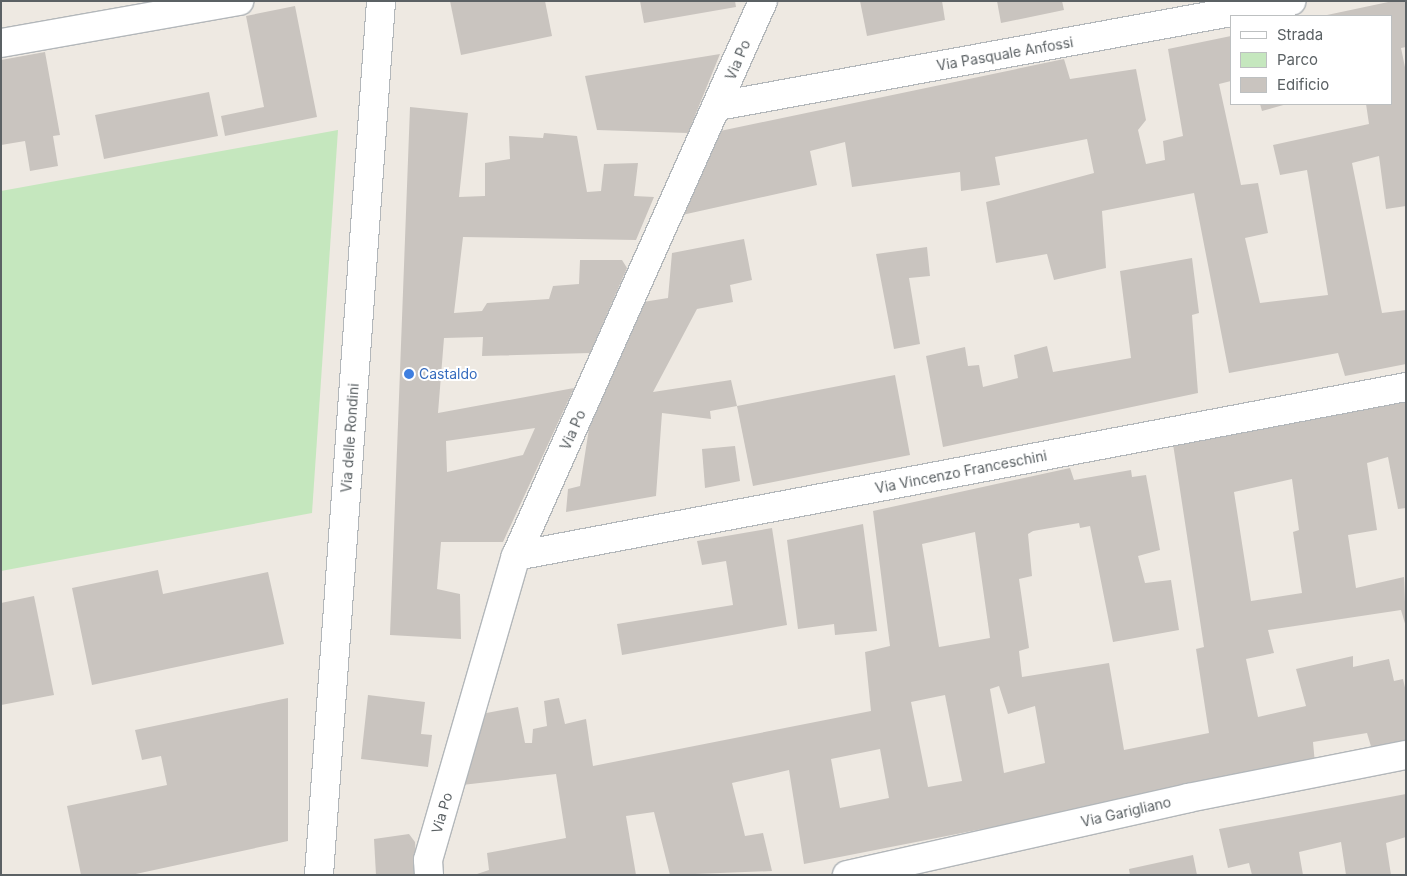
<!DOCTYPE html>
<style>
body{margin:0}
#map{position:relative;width:1407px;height:876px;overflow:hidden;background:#eee9e2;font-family:Inter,sans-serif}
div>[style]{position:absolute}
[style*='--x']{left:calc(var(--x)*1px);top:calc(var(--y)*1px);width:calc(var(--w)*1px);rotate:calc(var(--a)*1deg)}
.green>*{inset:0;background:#c5e7be}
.building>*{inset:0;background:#c9c4bf}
.roads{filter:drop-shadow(1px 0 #b3b7ba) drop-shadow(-1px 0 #b3b7ba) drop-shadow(0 1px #b3b7ba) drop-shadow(0 -1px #b3b7ba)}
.minor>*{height:28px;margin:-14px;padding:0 14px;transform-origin:14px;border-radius:14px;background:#fff}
.tertiary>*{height:28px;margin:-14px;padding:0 14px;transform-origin:14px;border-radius:14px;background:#fff}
.dots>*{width:14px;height:14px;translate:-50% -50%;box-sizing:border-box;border:2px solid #fff;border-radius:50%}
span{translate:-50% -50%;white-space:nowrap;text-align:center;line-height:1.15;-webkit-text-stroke:4px #fff;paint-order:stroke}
.street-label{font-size:14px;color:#5b6164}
.shop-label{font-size:14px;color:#366cbe}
.left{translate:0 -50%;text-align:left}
.frame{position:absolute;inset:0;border:2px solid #5b6164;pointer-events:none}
.legend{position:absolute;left:1230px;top:15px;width:162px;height:90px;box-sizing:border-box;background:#fff;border:1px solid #bdc0c1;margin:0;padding:6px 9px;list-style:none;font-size:15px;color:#5b6164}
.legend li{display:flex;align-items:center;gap:10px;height:25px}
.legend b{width:25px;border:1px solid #bdc0c1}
</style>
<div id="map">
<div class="green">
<div style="clip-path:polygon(338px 130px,312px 513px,1px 571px,1px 191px)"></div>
</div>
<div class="building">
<div style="clip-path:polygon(450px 1px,545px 1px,552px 36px,461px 55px)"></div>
<div style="clip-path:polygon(640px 1px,735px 1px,736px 7px,644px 23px)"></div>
<div style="clip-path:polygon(860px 1px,942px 1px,945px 20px,867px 36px)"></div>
<div style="clip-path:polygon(997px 1px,1062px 1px,1064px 10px,1001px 23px)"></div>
<div style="clip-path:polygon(1393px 1px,1406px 1px,1406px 47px,1401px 48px,1406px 72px,1406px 206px,1386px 209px,1379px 156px,1352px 163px,1382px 313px,1406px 310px,1406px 364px,1345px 376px,1338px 353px,1229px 373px,1194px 193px,1102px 211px,1106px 268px,1054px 280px,1047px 254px,996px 263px,986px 202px,1094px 173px,1087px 139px,995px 157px,1000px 185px,961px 191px,960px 172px,852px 187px,845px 142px,810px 151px,817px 185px,682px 215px,720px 131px,1064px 59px,1070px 79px,1136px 69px,1146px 120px,1138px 130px,1146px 164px,1165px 160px,1163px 141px,1183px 136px,1168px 49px,1231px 36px,1231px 81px,1219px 84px,1241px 185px,1258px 183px,1268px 233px,1245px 238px,1260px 303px,1328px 295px,1307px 170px,1280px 175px,1273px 145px,1369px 124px,1366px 104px,1391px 104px,1391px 16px,1327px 15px)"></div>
<div style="clip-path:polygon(295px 6px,317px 117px,225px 136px,221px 116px,264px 107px,246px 16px)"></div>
<div style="clip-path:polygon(45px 52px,60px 135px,53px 136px,58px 166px,30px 171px,25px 141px,1px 145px,1px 60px)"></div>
<div style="clip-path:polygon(720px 54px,688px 133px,597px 130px,585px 76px)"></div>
<div style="clip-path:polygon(209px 92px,218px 136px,104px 159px,95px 115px)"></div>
<div style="clip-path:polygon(1260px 104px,1287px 104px,1262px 111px)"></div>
<div style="clip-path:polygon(evenodd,410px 107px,468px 113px,459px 197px,485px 196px,485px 163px,510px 159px,509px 136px,543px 138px,544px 133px,577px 136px,587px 192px,601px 191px,604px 164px,638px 163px,634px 196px,654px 197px,636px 240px,463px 237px,454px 313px,482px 311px,487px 303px,549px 299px,553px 286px,579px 284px,580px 260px,622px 260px,627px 268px,590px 353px,482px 356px,483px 337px,444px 338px,438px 413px,574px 388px,503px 542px,441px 542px,437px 589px,460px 594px,461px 639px,390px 635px,410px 107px,535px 428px,523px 455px,447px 472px,446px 441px,535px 428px)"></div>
<div style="clip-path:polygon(744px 239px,752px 280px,730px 285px,733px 302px,697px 309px,653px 392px,731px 380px,737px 406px,710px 411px,711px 419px,662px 413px,656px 496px,566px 512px,568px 489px,580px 486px,593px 403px,643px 302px,668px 298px,672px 253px)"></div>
<div style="clip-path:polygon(927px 247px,930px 276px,909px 278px,920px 344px,894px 349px,876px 254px)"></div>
<div style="clip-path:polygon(1192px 258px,1199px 313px,1192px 315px,1198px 393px,943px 447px,926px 356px,965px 347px,968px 366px,979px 365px,983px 387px,1018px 378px,1014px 355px,1047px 346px,1053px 372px,1131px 358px,1120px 271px)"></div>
<div style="clip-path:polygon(895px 375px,910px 455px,753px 486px,737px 406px)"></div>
<div style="clip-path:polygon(evenodd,1406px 399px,1406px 508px,1398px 509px,1388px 457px,1367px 463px,1377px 530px,1348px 535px,1356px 588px,1404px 577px,1406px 627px,1401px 610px,1268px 630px,1274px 653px,1246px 659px,1258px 717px,1306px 706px,1296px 669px,1353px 656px,1353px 667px,1389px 659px,1394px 681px,1403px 679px,1406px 692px,1406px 746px,1373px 753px,1367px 733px,1313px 742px,1315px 764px,804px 864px,789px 770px,732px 783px,745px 836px,763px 833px,772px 871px,670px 875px,654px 812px,626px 816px,636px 875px,474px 875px,489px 870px,487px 853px,566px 838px,556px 774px,462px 785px,476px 715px,518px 707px,525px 743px,532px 743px,533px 729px,547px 726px,544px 701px,559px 698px,565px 724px,586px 719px,593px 766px,871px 711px,865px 652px,890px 646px,873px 511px,1070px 468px,1074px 480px,1131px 470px,1132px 477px,1146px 475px,1160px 550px,1138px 556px,1145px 583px,1171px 580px,1179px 630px,1113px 642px,1090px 526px,1080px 528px,1079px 523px,1033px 531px,1028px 534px,1032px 576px,1019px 579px,1029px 648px,1019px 651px,1022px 677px,1109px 663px,1124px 750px,1209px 733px,1196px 649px,1204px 647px,1173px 444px,1406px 399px,1292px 479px,1299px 530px,1293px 532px,1302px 593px,1251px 601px,1234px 492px,1292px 479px,1406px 399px,975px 532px,990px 638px,939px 647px,922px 544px,975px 532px,1406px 399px,999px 686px,1008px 714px,1035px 706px,1045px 763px,1004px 773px,990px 689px,999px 686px,1406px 399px,945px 695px,962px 781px,928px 787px,911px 702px,945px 695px,1406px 399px,880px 749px,889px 798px,840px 808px,831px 759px,880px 749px)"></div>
<div style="clip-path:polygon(735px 446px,740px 481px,705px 488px,702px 449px)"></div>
<div style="clip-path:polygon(863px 524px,877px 631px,835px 635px,834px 624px,798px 629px,787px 540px)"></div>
<div style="clip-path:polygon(772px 528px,787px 625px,622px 655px,617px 624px,733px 605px,726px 561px,702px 565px,697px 541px)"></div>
<div style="clip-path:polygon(158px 570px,163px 594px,268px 572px,284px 644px,92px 685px,72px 588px)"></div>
<div style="clip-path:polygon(34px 596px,54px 695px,1px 705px,1px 603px)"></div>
<div style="clip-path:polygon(368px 695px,425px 702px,421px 734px,432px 735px,428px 767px,361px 759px)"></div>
<div style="clip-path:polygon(288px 698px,288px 841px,131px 875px,81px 875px,67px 806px,167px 785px,161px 756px,142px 760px,135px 730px)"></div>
<div style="clip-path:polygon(1406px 794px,1406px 837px,1386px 843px,1391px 875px,1346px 875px,1341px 842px,1299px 852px,1303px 875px,1252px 875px,1249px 863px,1228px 868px,1219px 829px)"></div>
<div style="clip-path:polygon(409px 834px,415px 842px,417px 875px,376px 875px,374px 839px)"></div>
<div style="clip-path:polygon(1193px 855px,1197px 875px,1130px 875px,1129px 869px)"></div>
</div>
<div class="roads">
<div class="minor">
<div style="--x:1;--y:43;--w:242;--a:-10"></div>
<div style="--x:718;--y:106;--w:583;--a:-10.38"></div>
<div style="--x:516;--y:556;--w:906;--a:-10.75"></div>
<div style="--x:429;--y:875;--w:15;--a:-94"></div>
<div style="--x:428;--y:860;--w:316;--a:-73.9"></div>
<div style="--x:516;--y:556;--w:607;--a:-66.01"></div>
<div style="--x:847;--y:875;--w:350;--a:-12.7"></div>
<div style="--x:1188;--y:798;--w:222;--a:-11.2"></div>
</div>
<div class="tertiary">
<div style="--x:319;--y:875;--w:876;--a:-85.94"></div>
</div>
</div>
<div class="dots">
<div style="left:409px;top:374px;background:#3f7fe0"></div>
</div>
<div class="street-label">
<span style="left:1005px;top:54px;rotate:-10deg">Via Pasquale Anfossi</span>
<span style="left:738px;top:60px;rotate:-67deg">Via Po</span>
<span style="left:573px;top:430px;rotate:-66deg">Via Po</span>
<span style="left:350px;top:438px;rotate:-86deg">Via delle Rondini</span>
<span style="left:961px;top:472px;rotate:-11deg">Via Vincenzo Franceschini</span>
<span style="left:1126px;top:812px;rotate:-13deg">Via Garigliano</span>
<span style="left:442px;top:813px;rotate:-74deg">Via Po</span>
</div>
<div class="shop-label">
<span class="left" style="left:419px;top:374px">Castaldo</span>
</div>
<div class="frame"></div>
<ul class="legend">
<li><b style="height:6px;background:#fff"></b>Strada</li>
<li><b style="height:14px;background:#c5e7be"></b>Parco</li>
<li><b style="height:14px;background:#c9c4bf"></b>Edificio</li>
</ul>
</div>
